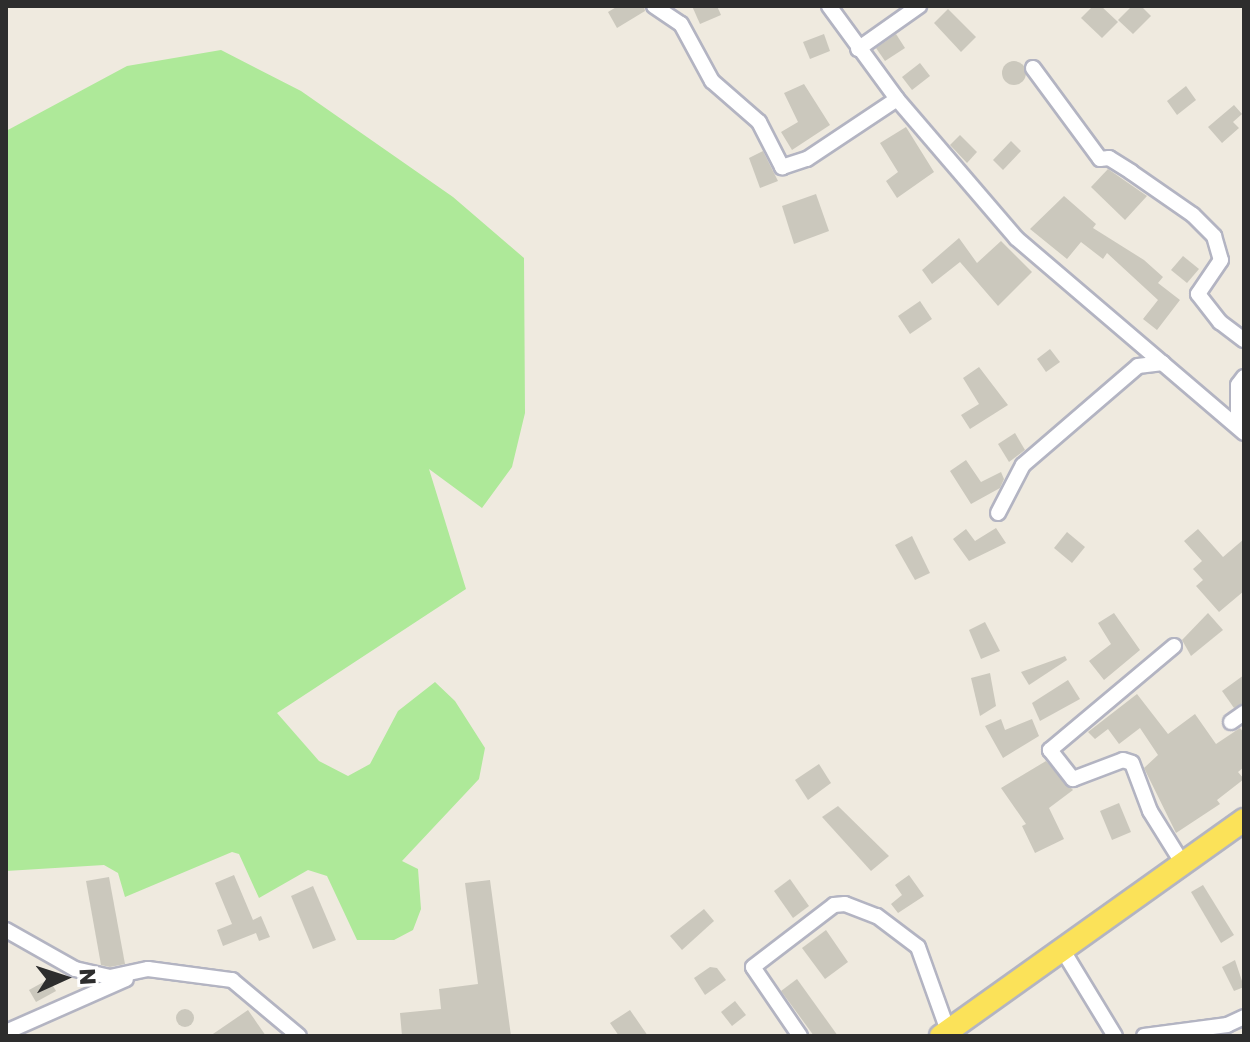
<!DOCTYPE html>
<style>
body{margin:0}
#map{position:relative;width:1250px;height:1042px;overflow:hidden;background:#efeadf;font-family:"Golos Text",sans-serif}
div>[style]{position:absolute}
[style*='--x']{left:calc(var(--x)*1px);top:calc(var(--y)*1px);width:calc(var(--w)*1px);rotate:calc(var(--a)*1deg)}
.green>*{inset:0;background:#aee999}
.building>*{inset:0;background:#cbc8bd}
.round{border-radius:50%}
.roads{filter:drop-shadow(2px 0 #b3b4c2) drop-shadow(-2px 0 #b3b4c2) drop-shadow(0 2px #b3b4c2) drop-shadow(0 -2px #b3b4c2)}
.minor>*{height:14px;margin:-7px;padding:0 7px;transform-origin:7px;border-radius:7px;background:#fff}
.primary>*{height:22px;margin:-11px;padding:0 11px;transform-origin:11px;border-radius:11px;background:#fbe259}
span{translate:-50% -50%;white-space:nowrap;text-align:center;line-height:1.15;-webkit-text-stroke:6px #fff;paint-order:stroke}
.frame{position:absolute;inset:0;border:8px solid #2d2d2d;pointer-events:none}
.north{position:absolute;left:24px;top:938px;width:80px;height:80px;-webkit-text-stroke:6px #fff;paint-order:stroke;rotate:87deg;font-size:22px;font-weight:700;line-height:32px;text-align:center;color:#2d2d2d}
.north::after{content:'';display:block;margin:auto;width:28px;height:36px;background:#2d2d2d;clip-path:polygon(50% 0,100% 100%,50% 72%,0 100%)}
</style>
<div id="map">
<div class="green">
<div style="clip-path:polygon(221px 50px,301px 91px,453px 197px,524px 258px,525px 413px,512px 467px,482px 508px,429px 469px,466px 589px,277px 713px,319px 761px,348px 776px,370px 764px,398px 711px,435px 682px,455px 701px,485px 748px,479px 779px,402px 861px,418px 869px,421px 909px,413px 930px,394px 940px,357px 940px,327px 876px,308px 870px,259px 898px,239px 854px,232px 852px,125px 897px,118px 873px,104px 865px,6px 871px,6px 131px,127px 66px)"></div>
</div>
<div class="building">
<div style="clip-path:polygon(618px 6px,644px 6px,645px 11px,617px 28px,608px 12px)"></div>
<div style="clip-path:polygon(692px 6px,717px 6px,721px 15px,700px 24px)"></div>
<div style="clip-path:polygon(1093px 6px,1101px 6px,1118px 22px,1102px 38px,1081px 18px)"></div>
<div style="clip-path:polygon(1132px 6px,1141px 6px,1151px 16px,1133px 34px,1118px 20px)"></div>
<div style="clip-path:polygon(948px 9px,976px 37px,961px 52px,934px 23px)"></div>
<div style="clip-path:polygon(824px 34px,830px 51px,810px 59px,803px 42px)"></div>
<div style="clip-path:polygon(896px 34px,905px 48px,885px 61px,876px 48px)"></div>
<div class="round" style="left:1002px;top:61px;width:24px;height:24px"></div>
<div style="clip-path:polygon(920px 63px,930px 76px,912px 90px,902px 77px)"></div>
<div style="clip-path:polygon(804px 84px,830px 125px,792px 150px,781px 132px,798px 122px,784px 93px)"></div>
<div style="clip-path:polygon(1186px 86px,1196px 100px,1177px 115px,1167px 101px)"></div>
<div style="clip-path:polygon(1234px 105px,1242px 114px,1233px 122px,1239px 128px,1222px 143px,1208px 127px)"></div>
<div style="clip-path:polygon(906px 127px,934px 172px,897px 198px,886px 181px,898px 172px,880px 143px)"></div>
<div style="clip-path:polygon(960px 135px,977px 152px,967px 163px,950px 145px)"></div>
<div style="clip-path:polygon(1011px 141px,1021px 151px,1003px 170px,993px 160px)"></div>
<div style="clip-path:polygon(763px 151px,778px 181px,760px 188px,749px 158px)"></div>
<div style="clip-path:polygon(1108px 169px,1147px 196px,1125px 220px,1091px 187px)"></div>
<div style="clip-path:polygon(816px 194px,829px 231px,794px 244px,782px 206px)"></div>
<div style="clip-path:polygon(1064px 196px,1096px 224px,1093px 228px,1144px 260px,1163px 277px,1158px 283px,1180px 300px,1157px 330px,1143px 319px,1158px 300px,1107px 253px,1103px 259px,1081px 242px,1067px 259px,1030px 229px)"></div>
<div style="clip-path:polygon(959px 238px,977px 263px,1001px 241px,1032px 272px,998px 306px,960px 262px,932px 284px,922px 270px)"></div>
<div style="clip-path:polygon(1183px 256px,1199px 269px,1187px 283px,1171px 270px)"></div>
<div style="clip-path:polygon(920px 301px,932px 319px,910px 334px,898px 316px)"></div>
<div style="clip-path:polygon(1050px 349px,1060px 362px,1046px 372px,1037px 359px)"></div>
<div style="clip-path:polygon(979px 367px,1008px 405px,970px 429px,961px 415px,979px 404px,963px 378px)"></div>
<div style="clip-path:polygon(1015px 433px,1025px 450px,1009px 462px,998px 444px)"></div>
<div style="clip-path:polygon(966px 460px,981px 482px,1001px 472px,1004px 479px,1000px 488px,971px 504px,950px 471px)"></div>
<div style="clip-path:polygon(996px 528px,1006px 543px,969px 561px,953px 539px,966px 529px,975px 541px)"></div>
<div style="clip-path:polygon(1198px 529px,1223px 557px,1244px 539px,1244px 591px,1219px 612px,1196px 586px,1203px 580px,1193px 569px,1202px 561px,1184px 541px)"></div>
<div style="clip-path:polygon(1067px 532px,1085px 547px,1072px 563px,1054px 548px)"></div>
<div style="clip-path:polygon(912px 536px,930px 573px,915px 580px,895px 545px)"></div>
<div style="clip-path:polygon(1114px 613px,1140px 650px,1104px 680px,1089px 661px,1111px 644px,1098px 623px)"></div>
<div style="clip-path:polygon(1208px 613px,1223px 630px,1191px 656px,1182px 640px)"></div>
<div style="clip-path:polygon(985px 622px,1000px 651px,981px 659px,969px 630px)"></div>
<div style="clip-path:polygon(1065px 656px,1067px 660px,1029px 685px,1021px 672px)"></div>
<div style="clip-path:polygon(990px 673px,996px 706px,980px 716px,971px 678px)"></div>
<div style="clip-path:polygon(1244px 675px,1244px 703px,1234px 708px,1222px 691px)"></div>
<div style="clip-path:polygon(1068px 680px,1080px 699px,1040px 721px,1032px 703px)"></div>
<div style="clip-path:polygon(1137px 694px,1168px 734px,1195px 714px,1216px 744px,1240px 728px,1244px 733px,1244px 767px,1238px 772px,1244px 779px,1217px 800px,1220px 804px,1176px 833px,1144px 768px,1158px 755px,1140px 728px,1119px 744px,1108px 729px,1095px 739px,1088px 732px)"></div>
<div style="clip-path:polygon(1001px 719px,1005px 730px,1032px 719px,1039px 736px,1003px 758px,985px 726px)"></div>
<div style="clip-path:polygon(1046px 761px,1073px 790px,1049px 808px,1064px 839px,1035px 853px,1022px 826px,1026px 824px,1001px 788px)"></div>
<div style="clip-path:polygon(819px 764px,831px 783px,808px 800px,795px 780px)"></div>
<div style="clip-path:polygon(1119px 803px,1131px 832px,1112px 840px,1100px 811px)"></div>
<div style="clip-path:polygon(838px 806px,889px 856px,871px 871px,822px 817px)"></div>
<div style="clip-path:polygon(234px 875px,253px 920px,261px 916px,270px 937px,259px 941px,256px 933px,223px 946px,217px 930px,232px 924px,215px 883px)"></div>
<div style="clip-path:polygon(909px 875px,924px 896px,898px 913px,891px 904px,902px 895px,895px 885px)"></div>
<div style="clip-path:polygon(109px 877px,125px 964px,110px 967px,101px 965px,86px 881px)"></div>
<div style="clip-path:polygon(790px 879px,809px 906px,793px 918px,774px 891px)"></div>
<div style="clip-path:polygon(490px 880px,511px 1036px,402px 1036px,400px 1013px,441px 1009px,439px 989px,478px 984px,465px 883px)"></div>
<div style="clip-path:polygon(1203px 885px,1234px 935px,1221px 943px,1191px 892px)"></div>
<div style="clip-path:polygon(313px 886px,336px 940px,313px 949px,291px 896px)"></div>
<div style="clip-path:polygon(704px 909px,714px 921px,682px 950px,670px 936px)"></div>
<div style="clip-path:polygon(826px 930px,848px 962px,825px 979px,802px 948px)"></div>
<div style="clip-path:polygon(1235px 960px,1244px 987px,1234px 991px,1222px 967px)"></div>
<div style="clip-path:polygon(710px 967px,717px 968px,726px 980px,705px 995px,694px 978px)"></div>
<div style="clip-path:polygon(49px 979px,56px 991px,36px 1002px,29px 990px)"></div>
<div style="clip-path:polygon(797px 979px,838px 1036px,814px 1036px,781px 991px)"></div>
<div style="clip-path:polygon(735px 1001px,746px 1015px,732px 1026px,721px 1012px)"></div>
<div class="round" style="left:176px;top:1009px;width:18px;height:18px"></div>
<div style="clip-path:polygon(248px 1010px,266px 1036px,210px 1036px)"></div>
<div style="clip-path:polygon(630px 1010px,648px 1036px,619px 1036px,610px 1023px)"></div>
</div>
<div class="roads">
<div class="minor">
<div style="--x:654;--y:6;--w:32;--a:34"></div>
<div style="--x:681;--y:24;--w:65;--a:61.5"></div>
<div style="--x:712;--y:81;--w:62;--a:41.1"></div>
<div style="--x:759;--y:122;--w:51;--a:62.9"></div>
<div style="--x:782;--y:167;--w:26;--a:-18"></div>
<div style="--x:807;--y:159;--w:108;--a:-33.7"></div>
<div style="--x:829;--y:6;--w:115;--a:53.8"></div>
<div style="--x:897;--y:99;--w:183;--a:49.4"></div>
<div style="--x:1016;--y:238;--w:300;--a:40.5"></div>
<div style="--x:858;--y:49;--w:75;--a:-35.2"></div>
<div style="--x:1033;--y:68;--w:113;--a:53.6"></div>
<div style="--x:1100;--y:159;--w:9;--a:-6"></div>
<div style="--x:1109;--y:158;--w:26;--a:32"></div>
<div style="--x:1131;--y:172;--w:75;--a:34.7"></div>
<div style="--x:1193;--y:215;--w:30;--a:45"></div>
<div style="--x:1214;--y:236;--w:25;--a:74"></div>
<div style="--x:1221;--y:260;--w:41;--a:124.1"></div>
<div style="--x:1198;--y:294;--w:36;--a:52"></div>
<div style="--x:1220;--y:322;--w:30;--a:37"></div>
<div style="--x:1238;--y:426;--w:41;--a:-90"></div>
<div style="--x:1238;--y:385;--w:10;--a:-53"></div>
<div style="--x:998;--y:513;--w:54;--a:-62.5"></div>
<div style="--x:1023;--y:465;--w:152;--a:-40.7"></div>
<div style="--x:1138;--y:366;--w:25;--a:-7"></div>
<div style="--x:1174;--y:646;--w:162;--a:140"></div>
<div style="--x:1050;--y:750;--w:37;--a:52"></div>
<div style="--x:1073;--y:779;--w:53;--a:-20.8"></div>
<div style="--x:1123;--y:760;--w:9;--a:18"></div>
<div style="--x:1132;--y:763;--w:51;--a:69.4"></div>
<div style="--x:1150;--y:811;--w:62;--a:58.1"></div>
<div style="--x:1231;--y:722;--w:16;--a:-35"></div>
<div style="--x:6;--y:930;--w:79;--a:29.5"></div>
<div style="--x:75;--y:969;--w:36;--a:13"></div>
<div style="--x:110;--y:977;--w:39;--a:-12"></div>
<div style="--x:148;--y:969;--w:85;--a:7.5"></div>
<div style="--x:232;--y:980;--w:87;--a:39.9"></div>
<div style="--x:1062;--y:949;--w:102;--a:58.7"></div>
<div style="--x:6;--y:1032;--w:131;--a:-23.8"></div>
<div style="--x:800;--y:1036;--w:83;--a:-124.3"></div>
<div style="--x:753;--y:967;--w:102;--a:-37.4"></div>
<div style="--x:834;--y:905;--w:11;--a:-5"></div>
<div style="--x:845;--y:904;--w:34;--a:21"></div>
<div style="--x:877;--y:916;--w:51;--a:37.1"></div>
<div style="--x:918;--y:947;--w:89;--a:70.3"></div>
<div style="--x:1144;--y:1036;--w:84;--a:-7.5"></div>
<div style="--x:1227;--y:1025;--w:19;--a:-25"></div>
</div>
<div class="primary">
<div style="--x:941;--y:1036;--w:372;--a:-35.5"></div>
</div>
</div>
<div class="frame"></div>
<div class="north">N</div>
</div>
